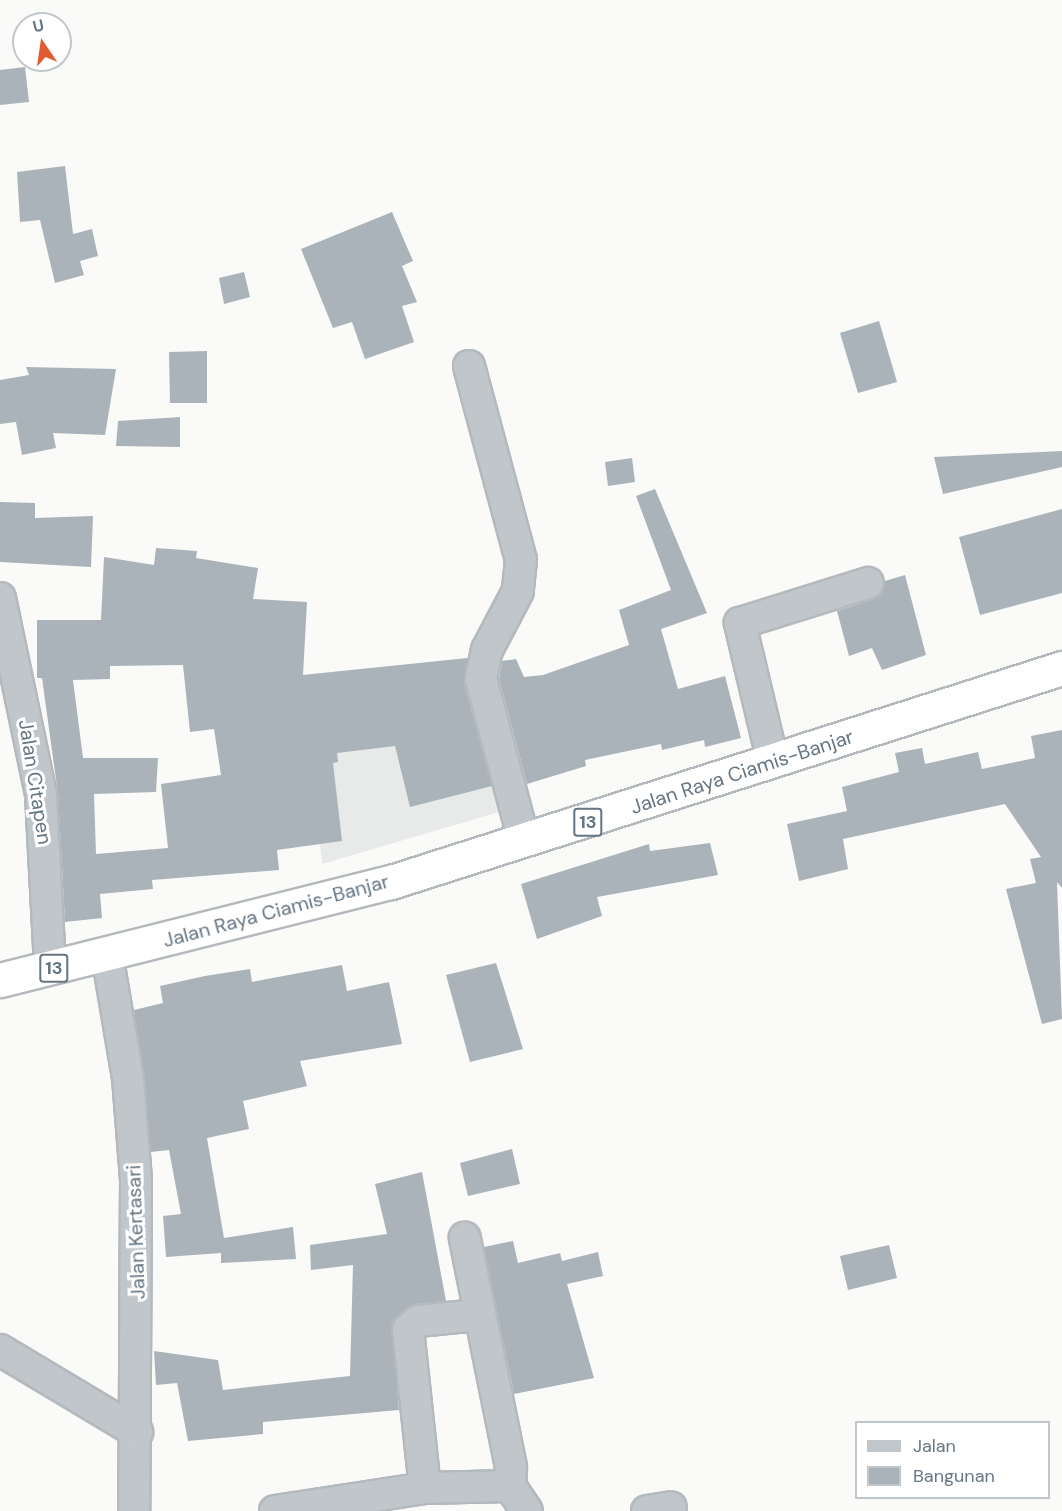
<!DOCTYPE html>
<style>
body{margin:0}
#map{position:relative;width:1062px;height:1511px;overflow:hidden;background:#fafaf8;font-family:"DM Sans",sans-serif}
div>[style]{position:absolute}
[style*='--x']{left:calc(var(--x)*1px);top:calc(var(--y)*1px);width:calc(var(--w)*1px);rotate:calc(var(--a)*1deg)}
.built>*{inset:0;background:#e8e9e9}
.building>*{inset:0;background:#aab3b9}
.roads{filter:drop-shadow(2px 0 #b4b9bd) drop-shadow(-2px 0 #b4b9bd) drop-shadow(0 2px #b4b9bd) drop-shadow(0 -2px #b4b9bd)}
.minor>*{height:30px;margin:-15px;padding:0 15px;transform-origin:15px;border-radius:15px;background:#c1c6ca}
.highway>*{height:33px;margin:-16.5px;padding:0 16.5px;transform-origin:16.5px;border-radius:16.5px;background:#fff}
span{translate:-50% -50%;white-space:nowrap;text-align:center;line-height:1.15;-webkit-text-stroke:6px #fff;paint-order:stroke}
.shield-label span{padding:2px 4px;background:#fff;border:2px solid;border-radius:4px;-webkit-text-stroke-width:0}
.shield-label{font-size:18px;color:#657582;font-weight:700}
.street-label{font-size:20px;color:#657582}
.legend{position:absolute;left:855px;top:1421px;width:195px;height:78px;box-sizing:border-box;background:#fff;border:2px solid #c1c8cd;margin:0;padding:8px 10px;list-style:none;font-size:18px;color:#657582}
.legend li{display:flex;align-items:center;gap:12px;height:30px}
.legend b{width:30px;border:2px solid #c1c8cd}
.north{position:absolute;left:12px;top:12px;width:60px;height:60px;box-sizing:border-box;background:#fff;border:2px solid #c1c8cd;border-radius:50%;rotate:347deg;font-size:16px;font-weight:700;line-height:24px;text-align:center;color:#657582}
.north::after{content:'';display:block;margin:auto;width:21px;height:27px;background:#e05b31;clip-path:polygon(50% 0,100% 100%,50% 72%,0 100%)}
</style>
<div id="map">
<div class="built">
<div style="clip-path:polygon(469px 658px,506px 810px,322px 864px,301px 675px)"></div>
</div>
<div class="building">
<div style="clip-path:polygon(25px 67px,29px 102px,0 105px,0 70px)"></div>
<div style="clip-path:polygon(65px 166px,73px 234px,92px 229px,98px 256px,80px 261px,84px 275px,55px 283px,40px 220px,20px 222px,17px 172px)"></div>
<div style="clip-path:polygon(392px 212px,413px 261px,402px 266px,417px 302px,402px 306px,414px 342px,365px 359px,352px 322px,333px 328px,301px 249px)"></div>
<div style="clip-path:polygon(244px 272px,250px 297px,224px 304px,219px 278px)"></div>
<div style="clip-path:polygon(879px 321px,897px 382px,858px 393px,840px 333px)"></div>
<div style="clip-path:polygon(207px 351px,207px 403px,170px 403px,169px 352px)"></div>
<div style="clip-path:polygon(26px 367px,116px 369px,105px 435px,53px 433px,56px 448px,22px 455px,16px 422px,0 424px,0 380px,29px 375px)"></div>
<div style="clip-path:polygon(180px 417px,180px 447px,116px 446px,118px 421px)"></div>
<div style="clip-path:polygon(1062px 451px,1062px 467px,943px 494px,934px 457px)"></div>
<div style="clip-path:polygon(632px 458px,635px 482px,608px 486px,605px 462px)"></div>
<div style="clip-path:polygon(655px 489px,707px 613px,661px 629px,678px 689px,725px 676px,741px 738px,705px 747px,704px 740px,662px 750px,661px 744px,585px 760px,586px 766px,527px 784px,499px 679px,502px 661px,516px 659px,524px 677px,543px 675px,629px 645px,619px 610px,671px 590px,636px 496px)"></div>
<div style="clip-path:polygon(0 502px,35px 503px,35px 518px,93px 516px,91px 567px,0 562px)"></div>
<div style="clip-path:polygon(1062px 509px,1062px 593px,980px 615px,959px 537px)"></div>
<div style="clip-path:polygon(evenodd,156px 548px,197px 551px,196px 558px,258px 568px,253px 599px,307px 602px,303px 675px,468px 658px,464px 683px,492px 786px,410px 807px,395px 746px,337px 753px,338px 762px,333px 763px,342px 841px,277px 850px,279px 870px,152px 880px,153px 889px,100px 894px,102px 918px,65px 922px,58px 794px,42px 678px,37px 678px,37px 620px,101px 620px,104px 557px,154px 565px,156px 548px,183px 665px,190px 732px,214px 729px,221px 775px,161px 784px,168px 848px,96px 854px,94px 794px,156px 792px,158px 758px,83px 758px,73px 680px,110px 679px,110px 666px,183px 665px)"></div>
<div style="clip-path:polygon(905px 575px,926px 655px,882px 670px,872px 648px,849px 656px,837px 611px,874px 599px,885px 581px)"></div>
<div style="clip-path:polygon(1062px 730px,1062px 888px,1057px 882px,1062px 1019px,1042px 1024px,1006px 889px,1036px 883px,1030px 859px,1041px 857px,1005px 804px,843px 839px,848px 869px,799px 881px,787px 824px,847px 811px,842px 787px,899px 772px,895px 753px,922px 748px,925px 764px,978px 752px,982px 769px,1035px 758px,1031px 736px)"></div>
<div style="clip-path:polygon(710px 843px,718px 875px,597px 897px,602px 916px,537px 939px,521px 884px,649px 844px,650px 851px)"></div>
<div style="clip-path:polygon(496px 963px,523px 1049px,470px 1062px,446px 975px)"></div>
<div style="clip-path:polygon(342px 965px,347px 991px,389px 982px,402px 1044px,300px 1061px,307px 1086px,243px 1101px,249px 1129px,207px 1138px,224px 1238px,293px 1227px,296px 1259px,221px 1263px,221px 1253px,166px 1257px,163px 1216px,181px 1214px,169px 1150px,151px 1152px,134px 1010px,163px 1003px,160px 986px,205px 976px,250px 969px,252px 982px)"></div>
<div style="clip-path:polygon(512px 1149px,520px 1184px,468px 1196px,460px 1163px)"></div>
<div style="clip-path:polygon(422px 1172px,446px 1301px,416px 1304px,392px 1323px,399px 1410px,263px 1422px,263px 1434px,188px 1441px,177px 1383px,156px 1385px,154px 1351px,218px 1360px,223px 1390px,350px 1376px,353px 1265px,311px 1270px,310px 1245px,387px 1234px,375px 1184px)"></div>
<div style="clip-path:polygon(513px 1241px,518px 1263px,560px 1253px,562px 1261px,598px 1252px,603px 1276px,567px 1284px,594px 1378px,514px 1394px,484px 1247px)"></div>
<div style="clip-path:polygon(889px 1245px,897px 1278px,848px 1290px,840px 1256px)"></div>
</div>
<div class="roads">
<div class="minor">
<div style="--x:469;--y:366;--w:201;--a:75"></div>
<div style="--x:521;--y:560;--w:31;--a:96"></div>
<div style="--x:518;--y:591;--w:67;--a:117.7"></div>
<div style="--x:487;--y:650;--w:30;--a:102"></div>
<div style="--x:481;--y:679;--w:168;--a:75.1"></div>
<div style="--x:0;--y:598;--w:201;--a:78.2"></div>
<div style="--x:41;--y:795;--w:173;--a:87"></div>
<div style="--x:773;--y:762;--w:143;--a:-103.4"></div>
<div style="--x:740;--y:623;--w:134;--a:-17.4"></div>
<div style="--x:107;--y:954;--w:126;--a:80.4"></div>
<div style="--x:128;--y:1078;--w:102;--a:85.5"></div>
<div style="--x:136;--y:1180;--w:331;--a:90.3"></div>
<div style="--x:0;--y:1350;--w:160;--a:30.9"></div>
<div style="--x:510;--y:1486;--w:30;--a:56"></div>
<div style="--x:425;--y:1488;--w:159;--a:-96.1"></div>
<div style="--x:408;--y:1330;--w:13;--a:-42"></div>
<div style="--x:418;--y:1321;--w:60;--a:-5.7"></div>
<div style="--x:275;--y:1511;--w:152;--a:-8.7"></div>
<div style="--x:425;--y:1488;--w:85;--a:-1.3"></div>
<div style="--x:510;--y:1486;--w:19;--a:-87"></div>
<div style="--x:511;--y:1467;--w:234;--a:-101.4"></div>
<div style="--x:647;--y:1511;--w:24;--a:-9"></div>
</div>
<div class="highway">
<div style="--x:0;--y:980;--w:403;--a:-14.1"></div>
<div style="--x:391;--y:882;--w:704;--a:-17.69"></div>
</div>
</div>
<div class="shield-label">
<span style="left:588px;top:822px">13</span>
<span style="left:54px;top:968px">13</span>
</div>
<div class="street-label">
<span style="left:742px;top:772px;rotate:-18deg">Jalan Raya Ciamis-Banjar</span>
<span style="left:35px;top:782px;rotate:81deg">Jalan Citapen</span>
<span style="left:276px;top:911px;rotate:-15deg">Jalan Raya Ciamis-Banjar</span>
<span style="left:136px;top:1232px;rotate:-92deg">Jalan Kertasari</span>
</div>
<ul class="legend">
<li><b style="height:8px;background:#c1c6ca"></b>Jalan</li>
<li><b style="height:16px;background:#aab3b9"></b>Bangunan</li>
</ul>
<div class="north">U</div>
</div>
